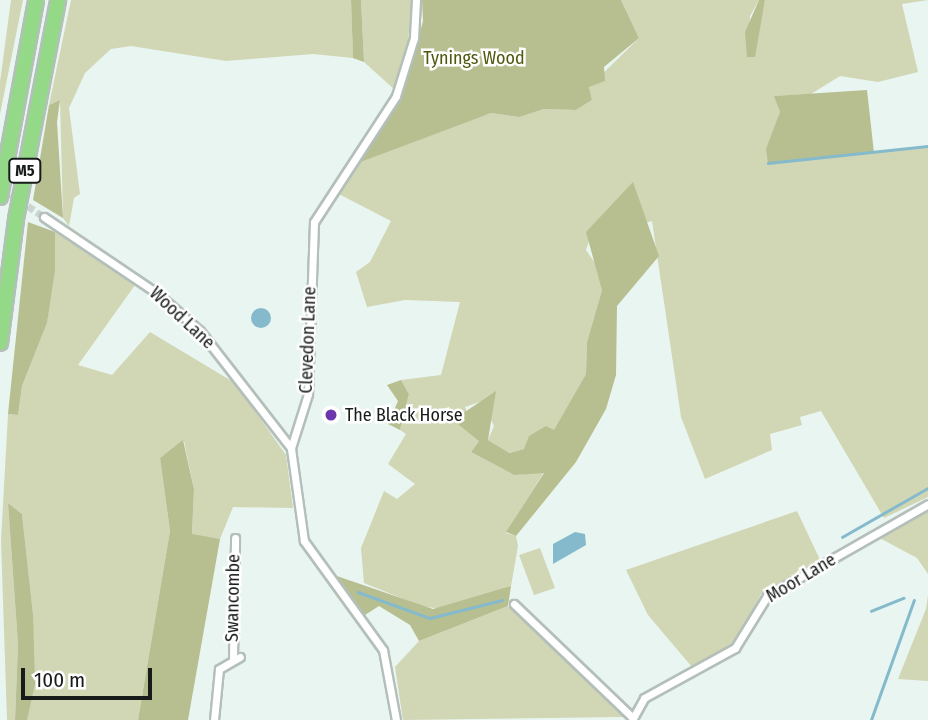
<!DOCTYPE html>
<style>
body{margin:0}
#map{position:relative;width:928px;height:720px;overflow:hidden;background:#e9f5f0;font-family:"Fira Sans Condensed",sans-serif}
div>[style]{position:absolute}
[style*='--x']{left:calc(var(--x)*1px);top:calc(var(--y)*1px);width:calc(var(--w)*1px);rotate:calc(var(--a)*1deg)}
.green>*{inset:0;background:#d1d6b5}
.forest>*{inset:0;background:#b7be90}
.water>*{inset:0;background:#84bacc}
.round{border-radius:50%}
.stream>*{height:2.5px;margin:-1.25px;padding:0 1.25px;transform-origin:1.25px;border-radius:1.25px;background:#84bacc}
.street-tunnel>*{height:7px;margin-top:-3.5px;transform-origin:0;background:repeating-linear-gradient(90deg,#cad4d0 0 7px,transparent 0 10.5px)}
.roads{filter:drop-shadow(2px 0 #b4bfba) drop-shadow(-2px 0 #b4bfba) drop-shadow(0 2px #b4bfba) drop-shadow(0 -2px #b4bfba)}
.street>*{height:7px;margin:-3.5px;padding:0 3.5px;transform-origin:3.5px;border-radius:3.5px;background:#fff}
.highway>*{height:14px;margin:-7px;padding:0 7px;transform-origin:7px;border-radius:7px;background:#93d988}
.dots>*{width:19px;height:19px;translate:-50% -50%;box-sizing:border-box;border:4px solid #fff;border-radius:50%}
span{translate:-50% -50%;white-space:nowrap;text-align:center;line-height:1.15;-webkit-text-stroke:5px #fff;paint-order:stroke}
.shield-label span{padding:2px 5px;background:#fff;border:2px solid;border-radius:5px;-webkit-text-stroke-width:0}
.shield-label{font-size:16px;color:#171b19;font-weight:700}
.park-label{font-size:18px;color:#51570d}
.street-label{font-size:18px;color:#171b19}
.poi-label{font-size:18px;color:#171b19}
.left{translate:0 -50%;text-align:left}
.scale{position:absolute;left:21px;top:668px;width:131px;height:32px;box-sizing:border-box;border:4px solid #171b19;border-top:0;padding-left:9px;font-size:21px;line-height:24px;white-space:nowrap;color:#171b19;-webkit-text-stroke:5px #fff;paint-order:stroke}
</style>
<div id="map">
<div class="green">
<div style="clip-path:polygon(11px 0,23px 0,0 114px,0 82px)"></div>
<div style="clip-path:polygon(71px 0,351px 0,353px 58px,313px 54px,226px 61px,131px 46px,111px 49px,85px 73px,69px 108px,80px 194px,74px 198px,69px 226px,63px 218px,60px 100px,49px 105px)"></div>
<div style="clip-path:polygon(361px 0,412px 0,407px 53px,395px 90px,364px 62px)"></div>
<div style="clip-path:polygon(621px 0,759px 0,750px 16px,747px 57px,754px 57px,765px 0,928px 0,902px 4px,918px 72px,878px 82px,840px 76px,811px 94px,775px 96px,780px 112px,768px 163px,928px 146px,928px 497px,884px 518px,821px 411px,800px 417px,802px 425px,770px 434px,772px 450px,705px 479px,681px 417px,652px 221px,589px 241px,586px 250px,599px 269px,602px 290px,587px 342px,586px 374px,554px 431px,546px 427px,524px 449px,508px 453px,488px 440px,494px 426px,482px 401px,465px 407px,479px 441px,471px 452px,514px 475px,544px 472px,506px 533px,516px 536px,518px 546px,511px 586px,447px 610px,421px 606px,364px 583px,361px 548px,384px 491px,397px 499px,415px 484px,388px 464px,406px 434px,400px 430px,409px 394px,401px 380px,441px 375px,460px 302px,405px 300px,367px 307px,356px 272px,370px 262px,391px 221px,333px 191px,358px 163px,464px 122px,491px 113px,518px 117px,544px 109px,576px 110px,592px 100px,589px 87px,639px 38px)"></div>
<div style="clip-path:polygon(55px 232px,135px 285px,78px 365px,112px 375px,150px 332px,235px 383px,286px 455px,293px 508px,233px 507px,220px 539px,192px 535px,194px 489px,184px 441px,160px 458px,170px 531px,138px 720px,27px 720px,33px 614px,22px 514px,8px 503px,18px 644px,15px 720px,7px 720px,1px 541px,8px 414px,18px 415px,22px 386px,47px 323px)"></div>
<div style="clip-path:polygon(928px 510px,928px 574px,917px 558px,876px 536px)"></div>
<div style="clip-path:polygon(797px 511px,822px 564px,761px 594px,737px 641px,692px 667px,648px 615px,626px 570px)"></div>
<div style="clip-path:polygon(540px 548px,555px 588px,534px 595px,519px 555px)"></div>
<div style="clip-path:polygon(928px 595px,928px 681px,898px 679px,926px 609px)"></div>
<div style="clip-path:polygon(508px 606px,625px 714px,623px 717px,403px 720px,395px 667px,419px 641px)"></div>
</div>
<div class="forest">
<div style="clip-path:polygon(351px 0,361px 0,364px 62px,353px 58px)"></div>
<div style="clip-path:polygon(422px 0,621px 0,639px 38px,604px 67px,605px 81px,589px 87px,592px 100px,576px 110px,544px 109px,519px 117px,491px 113px,358px 163px,404px 91px,423px 21px)"></div>
<div style="clip-path:polygon(759px 0,765px 0,755px 57px,747px 57px,745px 32px)"></div>
<div style="clip-path:polygon(867px 90px,874px 153px,768px 163px,766px 149px,780px 112px,774px 96px)"></div>
<div style="clip-path:polygon(60px 100px,57px 122px,63px 218px,33px 200px,49px 105px)"></div>
<div style="clip-path:polygon(633px 182px,659px 256px,617px 306px,616px 375px,606px 409px,576px 462px,516px 536px,506px 532px,544px 473px,514px 475px,471px 452px,479px 441px,453px 420px,496px 391px,488px 440px,509px 453px,524px 449px,529px 436px,546px 426px,554px 430px,586px 374px,587px 342px,602px 290px,586px 232px)"></div>
<div style="clip-path:polygon(28px 222px,55px 232px,55px 270px,47px 323px,22px 386px,18px 415px,8px 414px)"></div>
<div style="clip-path:polygon(401px 380px,409px 394px,400px 430px,388px 424px,398px 401px,387px 385px)"></div>
<div style="clip-path:polygon(183px 440px,194px 489px,192px 534px,220px 539px,188px 720px,138px 720px,170px 531px,160px 458px)"></div>
<div style="clip-path:polygon(8px 503px,22px 514px,33px 614px,35px 684px,27px 720px,15px 720px,18px 644px)"></div>
<div style="clip-path:polygon(328px 573px,433px 609px,511px 586px,508px 606px,419px 641px,410px 625px,379px 606px,365px 615px)"></div>
</div>
<div class="water">
<div class="round" style="left:251px;top:308px;width:20px;height:20px"></div>
<div style="clip-path:polygon(575px 532px,585px 534px,586px 545px,553px 564px,553px 544px)"></div>
</div>
<div class="stream">
<div style="--x:768;--y:163;--w:161;--a:-6.1"></div>
<div style="--x:842;--y:537;--w:99;--a:-29.7"></div>
<div style="--x:358;--y:592;--w:77;--a:19.9"></div>
<div style="--x:430;--y:618;--w:74;--a:-14"></div>
<div style="--x:871;--y:611;--w:35;--a:-22"></div>
<div style="--x:871;--y:720;--w:127;--a:-70.3"></div>
</div>
<div class="street-tunnel">
<div style="--x:2;--y:188;--w:51;--a:34.6"></div>
</div>
<div class="roads">
<div class="street">
<div style="--x:44;--y:217;--w:138;--a:34"></div>
<div style="--x:158;--y:294;--w:56;--a:41.4"></div>
<div style="--x:200;--y:331;--w:148;--a:52.1"></div>
<div style="--x:514;--y:604;--w:163;--a:43.8"></div>
<div style="--x:233;--y:657;--w:119;--a:-89"></div>
<div style="--x:214;--y:720;--w:51;--a:-84.4"></div>
<div style="--x:219;--y:669;--w:24;--a:-30"></div>
<div style="--x:396;--y:720;--w:71;--a:-100.5"></div>
<div style="--x:383;--y:650;--w:135;--a:-125.9"></div>
<div style="--x:304;--y:541;--w:94;--a:-98"></div>
<div style="--x:291;--y:448;--w:57;--a:-72.5"></div>
<div style="--x:308;--y:394;--w:172;--a:-88"></div>
<div style="--x:314;--y:222;--w:150;--a:-56.9"></div>
<div style="--x:396;--y:96;--w:61;--a:-72.8"></div>
<div style="--x:414;--y:38;--w:38;--a:-87"></div>
<div style="--x:632;--y:720;--w:25;--a:-61"></div>
<div style="--x:644;--y:698;--w:104;--a:-28.8"></div>
<div style="--x:735;--y:648;--w:61;--a:-58.4"></div>
<div style="--x:767;--y:596;--w:185;--a:-29.7"></div>
</div>
<div class="highway">
<div style="--x:0;--y:197;--w:200;--a:-79.6"></div>
<div style="--x:0;--y:343;--w:125;--a:-82.6"></div>
<div style="--x:16;--y:219;--w:223;--a:-79.1"></div>
</div>
</div>
<div class="dots">
<div style="left:331px;top:415px;background:#6d36ac"></div>
</div>
<div class="shield-label">
<span style="left:25px;top:171px">M5</span>
</div>
<div class="park-label">
<span style="left:474px;top:58px">Tynings Wood</span>
</div>
<div class="street-label">
<span style="left:182px;top:318px;rotate:43deg">Wood Lane</span>
<span style="left:308px;top:340px;rotate:-88deg">Clevedon Lane</span>
<span style="left:801px;top:578px;rotate:-31deg">Moor Lane</span>
<span style="left:233px;top:598px;rotate:-89deg">Swancombe</span>
</div>
<div class="poi-label">
<span class="left" style="left:345px;top:415px">The Black Horse</span>
</div>
<div class="scale">100 m</div>
</div>
